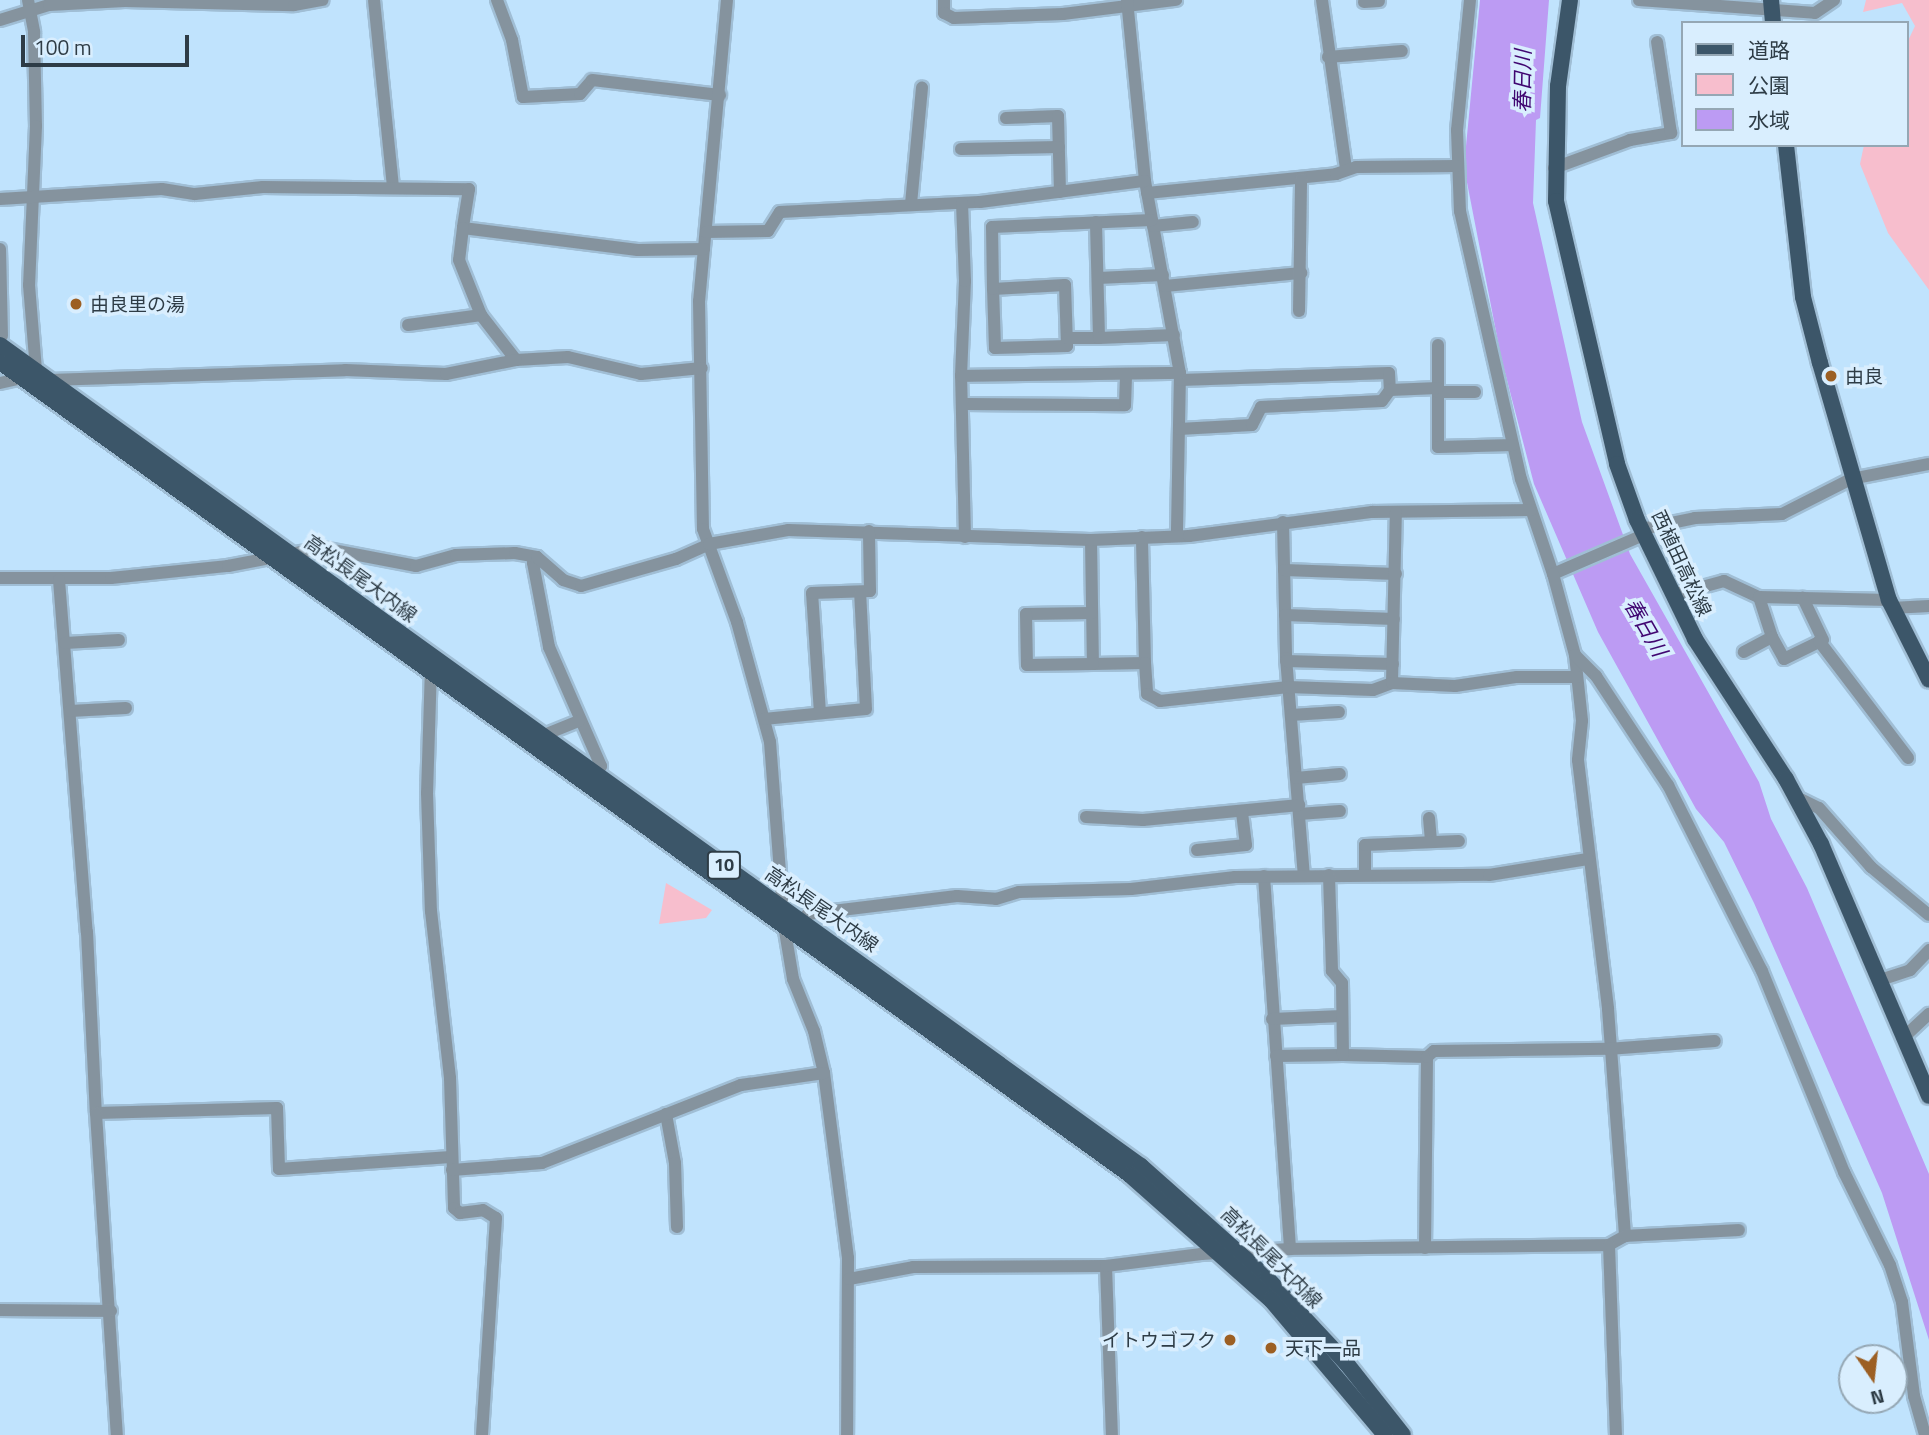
<!DOCTYPE html>
<meta charset="utf-8">
<style>
body{margin:0}
#map{position:relative;width:1929px;height:1435px;overflow:hidden;background:#c0e3fd;font-family:"Titillium Web","Noto Sans JP",sans-serif}
div>[style]{position:absolute}
[style*='--x']{left:calc(var(--x)*1px);top:calc(var(--y)*1px);width:calc(var(--w)*1px);rotate:calc(var(--a)*1deg)}
.green>*{inset:0;background:#f7becd}
.water>*{inset:0;background:#bc9bf3}
.roads{filter:drop-shadow(2px 0 #a0bed5) drop-shadow(-2px 0 #a0bed5) drop-shadow(0 2px #a0bed5) drop-shadow(0 -2px #a0bed5)}
.minor>*{height:12px;margin:-6px;padding:0 6px;transform-origin:6px;border-radius:6px;background:#85939e}
.major>*{height:16px;margin:-8px;padding:0 8px;transform-origin:8px;border-radius:8px;background:#3c5669}
.dots>*{width:19px;height:19px;translate:-50% -50%;box-sizing:border-box;border:4px solid #d9eefe;border-radius:50%}
span{translate:-50% -50%;white-space:nowrap;text-align:center;line-height:1.15;-webkit-text-stroke:7px #d9eefe;paint-order:stroke}
.shield-label span{padding:2px 5px;background:#d9eefe;border:2px solid;border-radius:5px;-webkit-text-stroke-width:0}
.shield-label{font-size:18px;color:#2e3c46;font-weight:700}
.poi-label{font-size:19px;color:#2e3c46}
.left{translate:0 -50%;text-align:left}
.right{translate:-100% -50%;text-align:right}
.street-label{font-size:19px;color:#2e3c46}
.water-label{font-size:21px;color:#400671;font-style:italic}
.legend{position:absolute;left:1681px;top:21px;width:228px;height:126px;box-sizing:border-box;background:#d9eefe;border:2px solid #95a7b4;margin:0;padding:9px 12px;list-style:none;font-size:21px;color:#2e3c46}
.legend li{display:flex;align-items:center;gap:14px;height:35px}
.legend b{width:35px;border:2px solid #95a7b4}
.north{position:absolute;left:1838px;top:1344px;width:70px;height:70px;box-sizing:border-box;background:#d9eefe;border:2px solid #95a7b4;border-radius:50%;rotate:166deg;font-size:19px;font-weight:700;line-height:28px;text-align:center;color:#2e3c46}
.north::after{content:'';display:block;margin:auto;width:24px;height:32px;background:#9c5f23;clip-path:polygon(50% 0,100% 100%,50% 72%,0 100%)}
.scale{position:absolute;left:21px;top:35px;width:168px;height:32px;box-sizing:border-box;border:4px solid #2e3c46;border-top:0;padding-left:9px;font-size:21px;line-height:24px;white-space:nowrap;color:#2e3c46;-webkit-text-stroke:5px #d9eefe;paint-order:stroke}
</style>
<div id="map">
<div class="green">
<div style="clip-path:polygon(1866px 0,1929px 0,1929px 290px,1888px 233px,1860px 164px,1864px 145px,1906px 145px,1906px 45px,1915px 26px,1902px 3px,1863px 12px)"></div>
<div style="clip-path:polygon(666px 883px,712px 910px,706px 918px,659px 924px)"></div>
</div>
<div class="water">
<div style="clip-path:polygon(1480px 0,1549px 0,1540px 118px,1536px 120px,1533px 203px,1582px 422px,1630px 554px,1759px 782px,1771px 819px,1807px 888px,1929px 1174px,1929px 1340px,1882px 1193px,1754px 903px,1724px 842px,1696px 809px,1598px 632px,1534px 484px,1501px 357px,1464px 167px)"></div>
</div>
<div class="roads">
<div class="minor">
<div style="--x:28;--y:0;--w:33;--a:79"></div>
<div style="--x:34;--y:32;--w:94;--a:88.8"></div>
<div style="--x:36;--y:126;--w:159;--a:92.5"></div>
<div style="--x:29;--y:285;--w:86;--a:85.3"></div>
<div style="--x:374;--y:0;--w:188;--a:84.2"></div>
<div style="--x:497;--y:0;--w:43;--a:69.4"></div>
<div style="--x:512;--y:40;--w:58;--a:79.1"></div>
<div style="--x:523;--y:97;--w:57;--a:-3"></div>
<div style="--x:580;--y:94;--w:18;--a:-49"></div>
<div style="--x:592;--y:80;--w:129;--a:6.7"></div>
<div style="--x:727;--y:0;--w:302;--a:95.3"></div>
<div style="--x:699;--y:301;--w:228;--a:89"></div>
<div style="--x:703;--y:529;--w:99;--a:69.9"></div>
<div style="--x:737;--y:622;--w:124;--a:74.6"></div>
<div style="--x:770;--y:742;--w:184;--a:85.6"></div>
<div style="--x:784;--y:925;--w:55;--a:80.5"></div>
<div style="--x:793;--y:979;--w:56;--a:68"></div>
<div style="--x:814;--y:1031;--w:43;--a:76.6"></div>
<div style="--x:824;--y:1073;--w:187;--a:82.6"></div>
<div style="--x:848;--y:1258;--w:177;--a:90.3"></div>
<div style="--x:944;--y:0;--w:13;--a:90"></div>
<div style="--x:944;--y:13;--w:11;--a:27"></div>
<div style="--x:954;--y:18;--w:109;--a:-2.1"></div>
<div style="--x:1063;--y:14;--w:114;--a:-7.1"></div>
<div style="--x:1127;--y:0;--w:182;--a:84.3"></div>
<div style="--x:1145;--y:181;--w:195;--a:79.7"></div>
<div style="--x:1180;--y:373;--w:163;--a:91.1"></div>
<div style="--x:1322;--y:0;--w:170;--a:81.9"></div>
<div style="--x:1470;--y:0;--w:131;--a:95.7"></div>
<div style="--x:1457;--y:130;--w:81;--a:87.9"></div>
<div style="--x:1460;--y:211;--w:275;--a:77.2"></div>
<div style="--x:1521;--y:479;--w:100;--a:71.4"></div>
<div style="--x:1553;--y:574;--w:94;--a:-23.3"></div>
<div style="--x:1639;--y:537;--w:9;--a:-69"></div>
<div style="--x:1642;--y:529;--w:54;--a:-11.7"></div>
<div style="--x:1695;--y:518;--w:87;--a:-2.6"></div>
<div style="--x:1782;--y:514;--w:77;--a:-26.9"></div>
<div style="--x:1851;--y:479;--w:79;--a:-10.9"></div>
<div style="--x:1639;--y:0;--w:176;--a:4.2"></div>
<div style="--x:1815;--y:13;--w:23;--a:-34"></div>
<div style="--x:1364;--y:2;--w:15;--a:-4"></div>
<div style="--x:0;--y:20;--w:51;--a:-17"></div>
<div style="--x:49;--y:5;--w:76;--a:-3"></div>
<div style="--x:125;--y:1;--w:169;--a:1.4"></div>
<div style="--x:294;--y:5;--w:29;--a:-10"></div>
<div style="--x:1328;--y:57;--w:74;--a:-4.6"></div>
<div style="--x:1006;--y:118;--w:52;--a:-2.2"></div>
<div style="--x:1058;--y:116;--w:76;--a:88.5"></div>
<div style="--x:961;--y:149;--w:98;--a:-1.2"></div>
<div style="--x:1554;--y:168;--w:81;--a:-20.2"></div>
<div style="--x:1630;--y:140;--w:42;--a:-9.7"></div>
<div style="--x:1671;--y:133;--w:92;--a:-98.7"></div>
<div style="--x:1147;--y:193;--w:190;--a:-5.7"></div>
<div style="--x:1336;--y:174;--w:21;--a:-19"></div>
<div style="--x:1356;--y:167;--w:101;--a:-0.6"></div>
<div style="--x:0;--y:199;--w:162;--a:-3.5"></div>
<div style="--x:162;--y:189;--w:33;--a:9"></div>
<div style="--x:195;--y:194;--w:68;--a:-5.9"></div>
<div style="--x:263;--y:187;--w:206;--a:0.6"></div>
<div style="--x:469;--y:189;--w:39;--a:99"></div>
<div style="--x:463;--y:228;--w:176;--a:7.2"></div>
<div style="--x:638;--y:250;--w:66;--a:-0.9"></div>
<div style="--x:911;--y:204;--w:117;--a:-84.6"></div>
<div style="--x:1153;--y:226;--w:40;--a:-5.7"></div>
<div style="--x:463;--y:228;--w:32;--a:97"></div>
<div style="--x:459;--y:260;--w:59;--a:68.2"></div>
<div style="--x:481;--y:315;--w:57;--a:52.1"></div>
<div style="--x:516;--y:360;--w:52;--a:-3.3"></div>
<div style="--x:568;--y:357;--w:75;--a:13.1"></div>
<div style="--x:641;--y:374;--w:61;--a:-5.6"></div>
<div style="--x:706;--y:232;--w:62;--a:-0.9"></div>
<div style="--x:768;--y:231;--w:22;--a:-58"></div>
<div style="--x:780;--y:212;--w:200;--a:-2.9"></div>
<div style="--x:980;--y:202;--w:166;--a:-7.3"></div>
<div style="--x:0;--y:249;--w:87;--a:88.7"></div>
<div style="--x:1098;--y:278;--w:65;--a:-2.6"></div>
<div style="--x:1165;--y:286;--w:137;--a:-5.5"></div>
<div style="--x:993;--y:289;--w:72;--a:-3.2"></div>
<div style="--x:1065;--y:285;--w:61;--a:88.1"></div>
<div style="--x:1067;--y:346;--w:72;--a:178.4"></div>
<div style="--x:995;--y:348;--w:59;--a:-91.9"></div>
<div style="--x:993;--y:289;--w:62;--a:-90.9"></div>
<div style="--x:992;--y:227;--w:160;--a:-2.5"></div>
<div style="--x:1299;--y:311;--w:132;--a:-89.1"></div>
<div style="--x:408;--y:325;--w:74;--a:-7.8"></div>
<div style="--x:1067;--y:338;--w:32;--a:0"></div>
<div style="--x:1099;--y:338;--w:116;--a:-91.5"></div>
<div style="--x:1099;--y:338;--w:75;--a:-2.3"></div>
<div style="--x:1438;--y:345;--w:102;--a:90"></div>
<div style="--x:1438;--y:447;--w:75;--a:-1.5"></div>
<div style="--x:961;--y:376;--w:95;--a:-87.6"></div>
<div style="--x:965;--y:281;--w:78;--a:-92.2"></div>
<div style="--x:50;--y:380;--w:295;--a:-1.9"></div>
<div style="--x:345;--y:370;--w:101;--a:2.3"></div>
<div style="--x:446;--y:374;--w:71;--a:-11.3"></div>
<div style="--x:1180;--y:380;--w:209;--a:-1.9"></div>
<div style="--x:1389;--y:373;--w:17;--a:87"></div>
<div style="--x:0;--y:383;--w:23;--a:-13"></div>
<div style="--x:1438;--y:392;--w:37;--a:0"></div>
<div style="--x:963;--y:404;--w:162;--a:0.4"></div>
<div style="--x:1125;--y:405;--w:30;--a:-88"></div>
<div style="--x:1179;--y:429;--w:73;--a:-3.1"></div>
<div style="--x:1252;--y:425;--w:20;--a:-63"></div>
<div style="--x:1261;--y:407;--w:121;--a:-2.8"></div>
<div style="--x:1382;--y:401;--w:14;--a:-54"></div>
<div style="--x:1390;--y:390;--w:48;--a:-2.4"></div>
<div style="--x:1283;--y:522;--w:136;--a:88.7"></div>
<div style="--x:1286;--y:658;--w:218;--a:85.3"></div>
<div style="--x:965;--y:537;--w:161;--a:-91.4"></div>
<div style="--x:961;--y:376;--w:219;--a:-0.8"></div>
<div style="--x:1091;--y:540;--w:124;--a:89.1"></div>
<div style="--x:1093;--y:664;--w:52;--a:-1.1"></div>
<div style="--x:1145;--y:663;--w:126;--a:-91.4"></div>
<div style="--x:537;--y:557;--w:7;--a:124"></div>
<div style="--x:533;--y:563;--w:86;--a:79.2"></div>
<div style="--x:549;--y:647;--w:130;--a:66.4"></div>
<div style="--x:601;--y:766;--w:9;--a:122"></div>
<div style="--x:1284;--y:570;--w:112;--a:2"></div>
<div style="--x:1553;--y:574;--w:84;--a:74.8"></div>
<div style="--x:1575;--y:655;--w:66;--a:83.9"></div>
<div style="--x:1582;--y:721;--w:39;--a:96"></div>
<div style="--x:1578;--y:760;--w:251;--a:83.1"></div>
<div style="--x:1608;--y:1009;--w:228;--a:85.7"></div>
<div style="--x:1625;--y:1236;--w:18;--a:151"></div>
<div style="--x:0;--y:578;--w:111;--a:0"></div>
<div style="--x:111;--y:578;--w:118;--a:-5.9"></div>
<div style="--x:228;--y:566;--w:96;--a:-10.8"></div>
<div style="--x:322;--y:548;--w:96;--a:10.8"></div>
<div style="--x:416;--y:566;--w:41;--a:-15.4"></div>
<div style="--x:456;--y:555;--w:59;--a:-1.9"></div>
<div style="--x:515;--y:553;--w:22;--a:10"></div>
<div style="--x:537;--y:557;--w:35;--a:41"></div>
<div style="--x:563;--y:580;--w:19;--a:18"></div>
<div style="--x:581;--y:586;--w:99;--a:-15.9"></div>
<div style="--x:676;--y:559;--w:36;--a:-24"></div>
<div style="--x:709;--y:544;--w:80;--a:-10"></div>
<div style="--x:788;--y:530;--w:303;--a:1.9"></div>
<div style="--x:1091;--y:540;--w:98;--a:-2.3"></div>
<div style="--x:1189;--y:536;--w:185;--a:-7.5"></div>
<div style="--x:1372;--y:512;--w:159;--a:-0.7"></div>
<div style="--x:59;--y:580;--w:353;--a:85.5"></div>
<div style="--x:87;--y:932;--w:181;--a:87.2"></div>
<div style="--x:96;--y:1113;--w:181;--a:-1.6"></div>
<div style="--x:277;--y:1108;--w:61;--a:88.1"></div>
<div style="--x:279;--y:1169;--w:172;--a:-4"></div>
<div style="--x:1673;--y:595;--w:53;--a:-15.4"></div>
<div style="--x:1724;--y:581;--w:38;--a:25"></div>
<div style="--x:1759;--y:597;--w:42;--a:72"></div>
<div style="--x:1772;--y:637;--w:32;--a:152"></div>
<div style="--x:1759;--y:597;--w:130;--a:1.3"></div>
<div style="--x:1892;--y:608;--w:37;--a:-3"></div>
<div style="--x:1092;--y:613;--w:66;--a:179.1"></div>
<div style="--x:1026;--y:614;--w:51;--a:88.9"></div>
<div style="--x:1027;--y:665;--w:66;--a:-0.9"></div>
<div style="--x:1285;--y:615;--w:109;--a:2.1"></div>
<div style="--x:1772;--y:637;--w:25;--a:61"></div>
<div style="--x:1784;--y:659;--w:43;--a:-26"></div>
<div style="--x:1823;--y:640;--w:47;--a:-115.5"></div>
<div style="--x:1819;--y:641;--w:147;--a:52.7"></div>
<div style="--x:65;--y:643;--w:54;--a:-3.2"></div>
<div style="--x:1575;--y:655;--w:30;--a:45"></div>
<div style="--x:1596;--y:676;--w:131;--a:56.6"></div>
<div style="--x:1668;--y:785;--w:208;--a:63.2"></div>
<div style="--x:1762;--y:971;--w:217;--a:67.8"></div>
<div style="--x:1844;--y:1172;--w:104;--a:63.7"></div>
<div style="--x:1890;--y:1265;--w:39;--a:72"></div>
<div style="--x:1902;--y:1302;--w:95;--a:82.7"></div>
<div style="--x:1914;--y:1396;--w:41;--a:74.2"></div>
<div style="--x:1286;--y:661;--w:107;--a:1.6"></div>
<div style="--x:1145;--y:663;--w:31;--a:86"></div>
<div style="--x:1147;--y:694;--w:15;--a:28"></div>
<div style="--x:1160;--y:701;--w:129;--a:-6.2"></div>
<div style="--x:1288;--y:687;--w:85;--a:2"></div>
<div style="--x:1373;--y:690;--w:20;--a:-20"></div>
<div style="--x:1392;--y:683;--w:171;--a:-88.7"></div>
<div style="--x:431;--y:667;--w:126;--a:91.8"></div>
<div style="--x:427;--y:793;--w:118;--a:88.1"></div>
<div style="--x:431;--y:911;--w:168;--a:83.5"></div>
<div style="--x:450;--y:1078;--w:130;--a:88.2"></div>
<div style="--x:454;--y:1208;--w:8;--a:40"></div>
<div style="--x:460;--y:1213;--w:23;--a:-7"></div>
<div style="--x:483;--y:1210;--w:15;--a:32"></div>
<div style="--x:496;--y:1218;--w:217;--a:93.7"></div>
<div style="--x:1392;--y:683;--w:63;--a:2.7"></div>
<div style="--x:1455;--y:686;--w:63;--a:-8.3"></div>
<div style="--x:1517;--y:677;--w:60;--a:0"></div>
<div style="--x:70;--y:711;--w:56;--a:-3.1"></div>
<div style="--x:820;--y:713;--w:120;--a:-93.8"></div>
<div style="--x:812;--y:593;--w:58;--a:-2"></div>
<div style="--x:870;--y:591;--w:60;--a:-91"></div>
<div style="--x:1291;--y:715;--w:48;--a:-3.6"></div>
<div style="--x:764;--y:719;--w:102;--a:-5.6"></div>
<div style="--x:866;--y:709;--w:117;--a:-92.9"></div>
<div style="--x:544;--y:735;--w:38;--a:-22"></div>
<div style="--x:1296;--y:778;--w:44;--a:-5.2"></div>
<div style="--x:1796;--y:797;--w:25;--a:26"></div>
<div style="--x:1819;--y:808;--w:79;--a:48.6"></div>
<div style="--x:1871;--y:867;--w:75;--a:39.6"></div>
<div style="--x:1299;--y:814;--w:41;--a:-4.2"></div>
<div style="--x:1086;--y:817;--w:57;--a:3"></div>
<div style="--x:1143;--y:820;--w:157;--a:-5.5"></div>
<div style="--x:1429;--y:818;--w:24;--a:85"></div>
<div style="--x:1197;--y:850;--w:49;--a:-5.8"></div>
<div style="--x:1246;--y:845;--w:34;--a:-97"></div>
<div style="--x:1365;--y:875;--w:30;--a:-90"></div>
<div style="--x:1365;--y:845;--w:94;--a:-2.4"></div>
<div style="--x:1264;--y:876;--w:374;--a:86"></div>
<div style="--x:802;--y:920;--w:8;--a:-45"></div>
<div style="--x:808;--y:914;--w:150;--a:-6.9"></div>
<div style="--x:957;--y:896;--w:39;--a:4"></div>
<div style="--x:996;--y:899;--w:24;--a:-17"></div>
<div style="--x:1019;--y:892;--w:112;--a:-1.5"></div>
<div style="--x:1131;--y:889;--w:105;--a:-6.6"></div>
<div style="--x:1235;--y:877;--w:254;--a:-0.5"></div>
<div style="--x:1489;--y:875;--w:100;--a:-9.2"></div>
<div style="--x:1880;--y:980;--w:32;--a:-18"></div>
<div style="--x:1910;--y:970;--w:28;--a:-46"></div>
<div style="--x:1272;--y:1019;--w:70;--a:-2.5"></div>
<div style="--x:1904;--y:1037;--w:34;--a:-43"></div>
<div style="--x:1343;--y:1055;--w:84;--a:1.4"></div>
<div style="--x:1427;--y:1057;--w:191;--a:90.6"></div>
<div style="--x:1276;--y:1056;--w:67;--a:-0.9"></div>
<div style="--x:1343;--y:1055;--w:72;--a:-90.8"></div>
<div style="--x:1342;--y:983;--w:16;--a:-130"></div>
<div style="--x:1332;--y:971;--w:96;--a:-91.8"></div>
<div style="--x:1427;--y:1057;--w:9;--a:-41"></div>
<div style="--x:1434;--y:1051;--w:174;--a:-0.7"></div>
<div style="--x:1608;--y:1049;--w:107;--a:-4.3"></div>
<div style="--x:96;--y:1113;--w:323;--a:86.3"></div>
<div style="--x:666;--y:1114;--w:50;--a:79.6"></div>
<div style="--x:675;--y:1163;--w:64;--a:88.2"></div>
<div style="--x:452;--y:1170;--w:90;--a:-4.4"></div>
<div style="--x:542;--y:1163;--w:214;--a:-21.4"></div>
<div style="--x:741;--y:1085;--w:84;--a:-8.2"></div>
<div style="--x:1625;--y:1236;--w:114;--a:-3"></div>
<div style="--x:1106;--y:1266;--w:169;--a:88"></div>
<div style="--x:849;--y:1279;--w:65;--a:-10.6"></div>
<div style="--x:913;--y:1267;--w:193;--a:-0.3"></div>
<div style="--x:1106;--y:1266;--w:96;--a:-7.2"></div>
<div style="--x:1201;--y:1254;--w:89;--a:-3.2"></div>
<div style="--x:1290;--y:1249;--w:319;--a:-0.7"></div>
<div style="--x:1609;--y:1245;--w:190;--a:87.9"></div>
<div style="--x:0;--y:1310;--w:111;--a:0.5"></div>
</div>
<div class="major">
<div style="--x:1570;--y:0;--w:87;--a:97.9"></div>
<div style="--x:1558;--y:86;--w:115;--a:91"></div>
<div style="--x:1556;--y:201;--w:270;--a:76.9"></div>
<div style="--x:1617;--y:464;--w:59;--a:70.3"></div>
<div style="--x:1637;--y:520;--w:132;--a:64"></div>
<div style="--x:1695;--y:639;--w:167;--a:57"></div>
<div style="--x:1786;--y:779;--w:74;--a:61.7"></div>
<div style="--x:1821;--y:844;--w:274;--a:66.8"></div>
<div style="--x:1771;--y:0;--w:23;--a:85"></div>
<div style="--x:1786;--y:145;--w:153;--a:83.6"></div>
<div style="--x:1803;--y:297;--w:68;--a:75.6"></div>
<div style="--x:1820;--y:363;--w:247;--a:73.8"></div>
<div style="--x:1889;--y:600;--w:89;--a:63.4"></div>
<div style="--x:0;--y:345;--w:1406;--a:35.74"></div>
<div style="--x:1141;--y:1166;--w:169;--a:41.6"></div>
<div style="--x:1267;--y:1278;--w:117;--a:47.1"></div>
<div style="--x:1347;--y:1364;--w:90;--a:51.7"></div>
<div style="--x:0;--y:362;--w:1392;--a:35.73"></div>
<div style="--x:1130;--y:1175;--w:188;--a:41.6"></div>
<div style="--x:1271;--y:1300;--w:177;--a:49.8"></div>
</div>
</div>
<div class="dots">
<div style="left:76px;top:304px;background:#9c5f23"></div>
<div style="left:1831px;top:376px;background:#9c5f23"></div>
<div style="left:1230px;top:1340px;background:#9c5f23"></div>
<div style="left:1271px;top:1348px;background:#9c5f23"></div>
</div>
<div class="shield-label">
<span style="left:724px;top:865px">10</span>
</div>
<div class="poi-label">
<span class="left" style="left:90px;top:304px">由良里の湯</span>
<span class="left" style="left:1845px;top:376px">由良</span>
<span class="right" style="left:1216px;top:1340px">イトウゴフク</span>
<span class="left" style="left:1285px;top:1348px">天下一品</span>
</div>
<div class="street-label">
<span style="left:1682px;top:563px;rotate:65deg">西植田高松線</span>
<span style="left:361px;top:578px;rotate:36deg">高松長尾大内線</span>
<span style="left:822px;top:909px;rotate:35deg">高松長尾大内線</span>
<span style="left:1272px;top:1257px;rotate:45deg">高松長尾大内線</span>
</div>
<div class="water-label">
<span style="left:1522px;top:81px;rotate:-89deg">春日川</span>
<span style="left:1646px;top:627px;rotate:60deg">春日川</span>
</div>
<ul class="legend">
<li><b style="height:9px;background:#3c5669"></b>道路</li>
<li><b style="height:19px;background:#f7becd"></b>公園</li>
<li><b style="height:19px;background:#bc9bf3"></b>水域</li>
</ul>
<div class="north">N</div>
<div class="scale">100 m</div>
</div>
